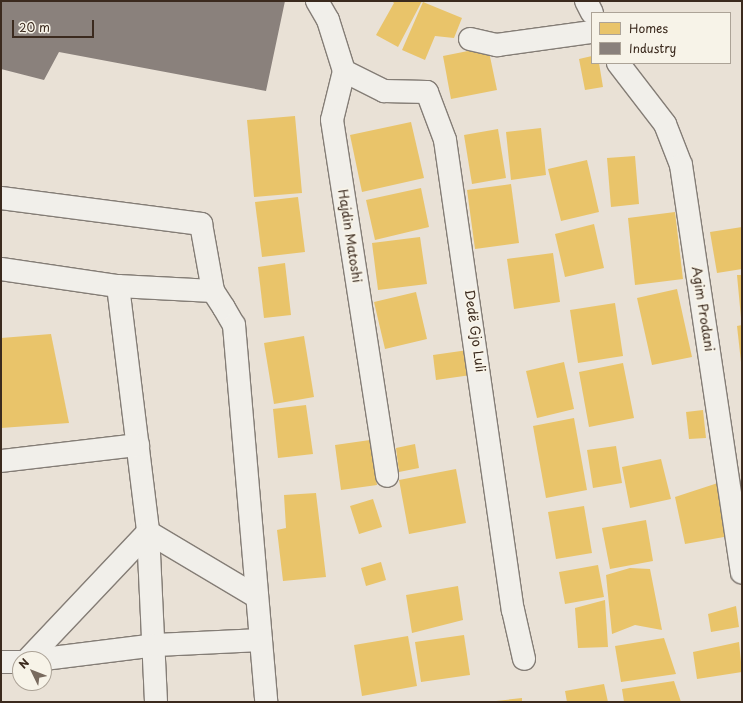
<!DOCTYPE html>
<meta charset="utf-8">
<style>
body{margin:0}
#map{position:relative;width:743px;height:703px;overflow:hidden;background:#e9e1d6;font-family:"Playpen Sans",sans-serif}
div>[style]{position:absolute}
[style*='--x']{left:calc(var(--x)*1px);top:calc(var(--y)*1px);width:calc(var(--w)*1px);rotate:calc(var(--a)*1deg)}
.homes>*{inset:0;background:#e9c46a}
.industry>*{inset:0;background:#8a817c}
.roads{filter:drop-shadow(1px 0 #847d76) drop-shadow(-1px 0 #847d76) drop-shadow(0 1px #847d76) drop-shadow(0 -1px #847d76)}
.minor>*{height:22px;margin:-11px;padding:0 11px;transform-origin:11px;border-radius:11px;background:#f1efea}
span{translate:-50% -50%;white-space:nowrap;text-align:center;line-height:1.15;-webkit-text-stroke:4px #f7f3e8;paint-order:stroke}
.street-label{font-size:13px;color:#3b2a1e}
.frame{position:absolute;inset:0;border:2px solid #3b2a1e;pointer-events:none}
.legend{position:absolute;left:591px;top:12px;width:140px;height:52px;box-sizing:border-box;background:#f7f3e8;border:1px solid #aca397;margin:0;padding:5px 7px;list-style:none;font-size:12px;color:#3b2a1e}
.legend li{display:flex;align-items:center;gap:8px;height:20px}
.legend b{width:20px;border:1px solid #aca397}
.north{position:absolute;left:12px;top:651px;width:40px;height:40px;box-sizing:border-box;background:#f7f3e8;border:1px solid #aca397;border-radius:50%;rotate:313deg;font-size:11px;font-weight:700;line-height:16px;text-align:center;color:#3b2a1e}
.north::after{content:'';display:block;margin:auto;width:14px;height:18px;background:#786a5e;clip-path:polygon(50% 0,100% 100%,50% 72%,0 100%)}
.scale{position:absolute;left:12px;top:20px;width:82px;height:18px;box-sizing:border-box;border:2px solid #3b2a1e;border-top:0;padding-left:5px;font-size:12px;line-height:14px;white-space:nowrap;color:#3b2a1e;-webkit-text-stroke:3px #f7f3e8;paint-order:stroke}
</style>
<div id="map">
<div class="homes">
<div style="clip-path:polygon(392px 1px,422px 1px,398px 47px,376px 35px,394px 3px)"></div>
<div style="clip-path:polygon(423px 2px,462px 18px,454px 38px,435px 36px,425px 60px,402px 50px)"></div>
<div style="clip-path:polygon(488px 47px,497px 90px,451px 99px,443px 56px)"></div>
<div style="clip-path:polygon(592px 56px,592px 63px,599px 63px,603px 87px,585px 90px,579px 59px)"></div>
<div style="clip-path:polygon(295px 116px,302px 193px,254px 197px,247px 120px)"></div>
<div style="clip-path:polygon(411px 122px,424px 178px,362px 192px,350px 135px)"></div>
<div style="clip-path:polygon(541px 128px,546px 175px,511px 180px,506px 132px)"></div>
<div style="clip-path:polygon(498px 129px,506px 178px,472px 184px,464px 135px)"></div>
<div style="clip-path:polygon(635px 156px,639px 204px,611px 207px,607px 158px)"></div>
<div style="clip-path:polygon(587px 160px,599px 212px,561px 221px,548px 169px)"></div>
<div style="clip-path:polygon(511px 184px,519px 243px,475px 249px,467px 190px)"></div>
<div style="clip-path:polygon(421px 188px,429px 227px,375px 240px,366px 200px)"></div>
<div style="clip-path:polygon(298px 197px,305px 252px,262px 257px,255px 202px)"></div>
<div style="clip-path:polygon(675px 212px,683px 279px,635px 285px,628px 218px)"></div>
<div style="clip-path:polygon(594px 224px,604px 268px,565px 277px,555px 234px)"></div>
<div style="clip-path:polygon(742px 227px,742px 269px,717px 273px,710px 232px)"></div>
<div style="clip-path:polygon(420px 237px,427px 284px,378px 290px,372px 243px)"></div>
<div style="clip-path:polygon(553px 253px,560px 302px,514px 309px,507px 259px)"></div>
<div style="clip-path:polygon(285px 263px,291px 315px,264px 318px,258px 267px)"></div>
<div style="clip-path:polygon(737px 275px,742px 275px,742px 318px,741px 318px)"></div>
<div style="clip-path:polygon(677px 289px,692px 357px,652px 365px,637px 298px)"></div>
<div style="clip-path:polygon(416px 292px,427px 339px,385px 349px,374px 302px)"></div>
<div style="clip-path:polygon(615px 303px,623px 356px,578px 363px,570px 310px)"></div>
<div style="clip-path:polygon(742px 325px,742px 362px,741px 362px,737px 326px)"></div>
<div style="clip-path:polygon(51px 334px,69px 423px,1px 428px,1px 338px)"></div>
<div style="clip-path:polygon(304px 336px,314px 397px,274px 404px,264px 343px)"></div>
<div style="clip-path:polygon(468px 350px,471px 375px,436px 380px,433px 355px)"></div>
<div style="clip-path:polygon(564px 362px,574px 409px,537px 418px,526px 371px)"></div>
<div style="clip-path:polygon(623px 363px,634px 418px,589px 427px,579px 372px)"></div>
<div style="clip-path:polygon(306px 405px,313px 454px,278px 458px,273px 409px)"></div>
<div style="clip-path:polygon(703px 410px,706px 438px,689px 439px,686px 412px)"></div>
<div style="clip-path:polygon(574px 418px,587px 490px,546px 498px,533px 426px)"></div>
<div style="clip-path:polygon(370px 440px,377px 485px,341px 490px,335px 445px)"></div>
<div style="clip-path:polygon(415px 444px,419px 468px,399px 472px,396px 448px)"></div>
<div style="clip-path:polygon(616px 446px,622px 483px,593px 488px,587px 450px)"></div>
<div style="clip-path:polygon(661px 459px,671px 499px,630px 508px,622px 467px)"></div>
<div style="clip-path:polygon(456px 469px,466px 523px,409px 534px,399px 480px)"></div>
<div style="clip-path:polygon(724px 481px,735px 535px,685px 544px,675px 497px)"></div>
<div style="clip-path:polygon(316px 493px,326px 577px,283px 581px,277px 530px,286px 528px,284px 495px)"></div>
<div style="clip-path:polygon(373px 499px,382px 527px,359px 534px,350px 506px)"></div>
<div style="clip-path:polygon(584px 506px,592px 553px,556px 559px,548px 512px)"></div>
<div style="clip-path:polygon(646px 520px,653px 561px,610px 569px,602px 528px)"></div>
<div style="clip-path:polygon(381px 562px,386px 580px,366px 586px,361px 568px)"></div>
<div style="clip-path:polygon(598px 565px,604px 597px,565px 604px,559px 572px)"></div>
<div style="clip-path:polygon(630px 568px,650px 569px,662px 630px,635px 625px,612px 634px,606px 575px)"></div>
<div style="clip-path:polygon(458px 586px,463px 620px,412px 633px,406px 595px)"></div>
<div style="clip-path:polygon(605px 600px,608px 647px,578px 648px,575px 608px)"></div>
<div style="clip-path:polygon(736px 606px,739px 627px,711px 632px,708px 614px)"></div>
<div style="clip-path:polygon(464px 635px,470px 675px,421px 682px,415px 642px)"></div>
<div style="clip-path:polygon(408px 636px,417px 686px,362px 696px,354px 645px)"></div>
<div style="clip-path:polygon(664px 638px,676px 674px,621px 682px,615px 646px)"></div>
<div style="clip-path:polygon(739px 642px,742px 672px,697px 679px,693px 652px)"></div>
<div style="clip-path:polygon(674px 681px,681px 702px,624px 702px,622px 689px)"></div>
<div style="clip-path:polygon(604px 684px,608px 702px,567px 702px,565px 691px)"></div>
<div style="clip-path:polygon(522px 698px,522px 702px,496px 702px,496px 701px)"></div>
</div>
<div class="industry">
<div style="clip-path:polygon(1px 1px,285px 1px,266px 91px,59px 52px,44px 80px,1px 69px)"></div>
</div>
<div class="roads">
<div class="minor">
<div style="--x:317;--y:1;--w:22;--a:60"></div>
<div style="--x:328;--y:20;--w:53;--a:72.6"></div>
<div style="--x:344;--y:71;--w:50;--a:103.8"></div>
<div style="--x:332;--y:120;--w:360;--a:81.2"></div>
<div style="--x:586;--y:1;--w:13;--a:63"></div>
<div style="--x:470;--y:39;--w:28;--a:13"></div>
<div style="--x:497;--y:45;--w:96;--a:-7.8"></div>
<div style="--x:618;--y:63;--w:77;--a:52.4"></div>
<div style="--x:665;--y:124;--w:44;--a:68.7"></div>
<div style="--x:681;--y:165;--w:412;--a:81.5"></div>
<div style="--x:344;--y:71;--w:45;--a:26.6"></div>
<div style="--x:384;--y:91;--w:43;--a:1.3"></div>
<div style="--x:427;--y:92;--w:51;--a:69.4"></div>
<div style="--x:445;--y:140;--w:475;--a:81.8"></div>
<div style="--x:513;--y:610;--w:50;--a:77.3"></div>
<div style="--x:1;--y:198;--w:202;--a:7.4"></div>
<div style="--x:201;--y:224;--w:68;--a:79.8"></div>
<div style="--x:1;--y:269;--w:118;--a:8.3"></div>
<div style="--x:118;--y:286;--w:95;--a:3"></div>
<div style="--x:213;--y:291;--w:20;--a:57"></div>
<div style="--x:224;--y:308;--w:20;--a:60"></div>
<div style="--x:234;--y:325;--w:378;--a:85.1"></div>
<div style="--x:118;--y:286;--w:248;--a:83"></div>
<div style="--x:148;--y:532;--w:170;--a:87.3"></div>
<div style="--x:1;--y:461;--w:138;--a:-6.7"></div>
<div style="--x:28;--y:659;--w:175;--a:-46.6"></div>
<div style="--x:148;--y:532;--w:127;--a:30.8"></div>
<div style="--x:44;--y:659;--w:113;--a:-7.1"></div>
<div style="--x:156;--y:645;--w:105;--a:-2.7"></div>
<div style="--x:1;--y:662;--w:19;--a:0"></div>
</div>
</div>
<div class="street-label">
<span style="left:350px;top:236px;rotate:81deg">Hajdin Matoshi</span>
<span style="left:703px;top:309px;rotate:81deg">Agim Prodani</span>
<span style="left:475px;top:331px;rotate:82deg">Dedë Gjo Luli</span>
</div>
<div class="frame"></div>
<ul class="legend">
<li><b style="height:11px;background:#e9c46a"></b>Homes</li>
<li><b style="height:11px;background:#8a817c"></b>Industry</li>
</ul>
<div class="north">N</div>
<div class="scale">20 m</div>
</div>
